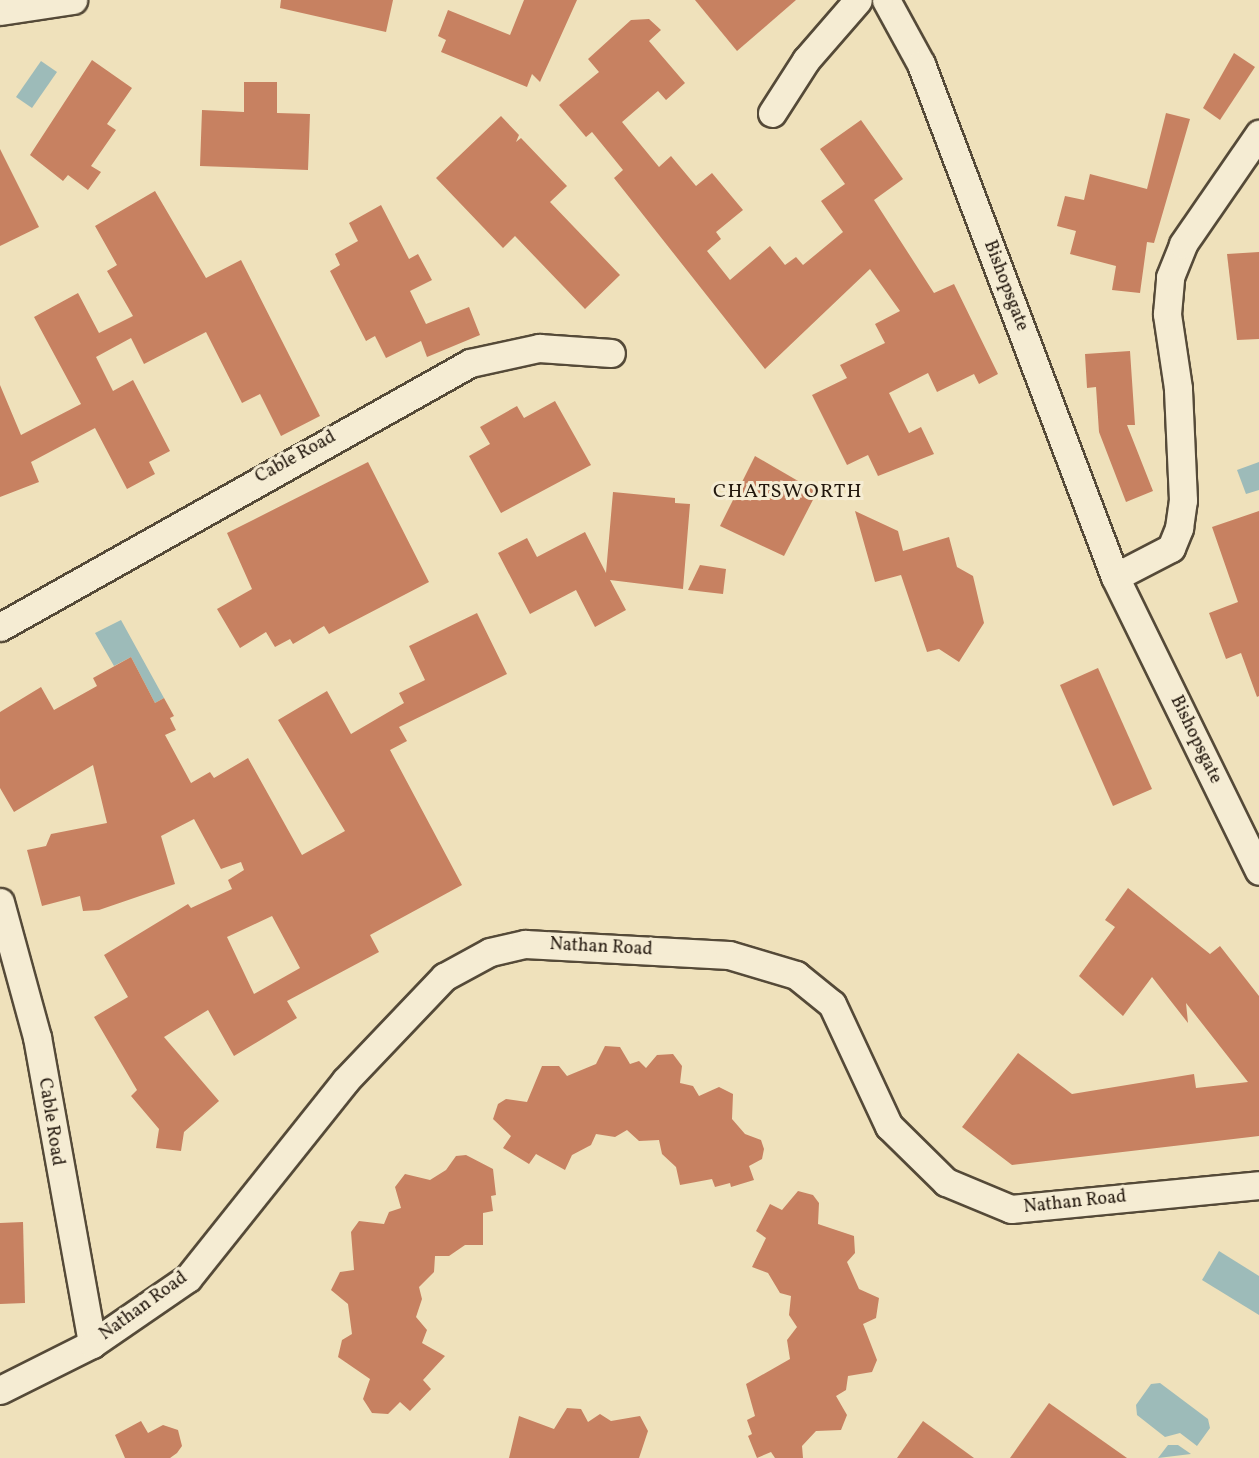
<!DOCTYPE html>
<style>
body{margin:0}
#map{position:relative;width:1259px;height:1458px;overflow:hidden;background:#efe1bb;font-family:Vollkorn,serif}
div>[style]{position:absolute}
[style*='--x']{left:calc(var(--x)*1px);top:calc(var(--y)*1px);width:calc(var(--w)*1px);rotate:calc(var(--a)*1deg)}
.water>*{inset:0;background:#9dbbb9}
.building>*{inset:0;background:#c78161}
.roads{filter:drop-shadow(2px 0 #554a38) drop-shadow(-2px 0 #554a38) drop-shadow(0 2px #554a38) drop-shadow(0 -2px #554a38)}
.minor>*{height:27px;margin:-13.5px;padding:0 13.5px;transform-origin:13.5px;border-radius:13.5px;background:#f5ecd3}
span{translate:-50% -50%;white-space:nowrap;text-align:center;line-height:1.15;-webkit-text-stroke:6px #f5ecd3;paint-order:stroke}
.street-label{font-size:18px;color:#22170d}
.neighbourhood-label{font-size:20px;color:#22170d;letter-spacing:1.5px}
</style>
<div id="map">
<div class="water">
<div style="clip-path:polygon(41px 61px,57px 72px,32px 108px,16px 97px)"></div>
<div style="clip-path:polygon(1259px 462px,1259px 490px,1246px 494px,1237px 470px)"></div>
<div style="clip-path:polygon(121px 620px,164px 698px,155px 703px,131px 657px,114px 666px,95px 633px)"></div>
<div style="clip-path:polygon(1219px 1251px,1259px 1276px,1259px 1315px,1202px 1280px)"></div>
<div style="clip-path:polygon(1160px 1383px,1208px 1419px,1210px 1428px,1197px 1446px,1180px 1433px,1165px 1437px,1137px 1415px,1136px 1405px,1151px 1384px)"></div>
<div style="clip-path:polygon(1168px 1445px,1178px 1445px,1191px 1454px,1158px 1458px)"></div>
</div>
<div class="building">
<div style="clip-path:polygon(281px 0,393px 0,386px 32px,280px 8px)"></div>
<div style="clip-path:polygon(524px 0,577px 0,540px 82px,532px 74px,527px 87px,441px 52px,446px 40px,438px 36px,448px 10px,510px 35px)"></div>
<div style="clip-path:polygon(695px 0,796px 0,737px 51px)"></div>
<div style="clip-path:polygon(649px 19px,661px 30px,649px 41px,685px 83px,666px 100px,658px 91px,622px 122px,659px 167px,671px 156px,696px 186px,712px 173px,743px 210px,716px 232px,721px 239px,707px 251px,730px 280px,770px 246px,785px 265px,796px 257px,803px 265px,843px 232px,821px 201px,845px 184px,820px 149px,861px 120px,903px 179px,874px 200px,934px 293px,954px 284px,998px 374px,979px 384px,974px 374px,937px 392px,928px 373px,889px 393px,909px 433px,921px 427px,934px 454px,878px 476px,868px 455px,847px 465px,812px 395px,847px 378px,840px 365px,885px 343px,875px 324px,900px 311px,870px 269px,765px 369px,614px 178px,623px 170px,592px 132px,586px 137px,559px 105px,599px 72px,588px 59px,631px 20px)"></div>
<div style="clip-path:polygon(1234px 53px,1255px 67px,1220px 120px,1203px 108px)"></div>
<div style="clip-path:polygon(92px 60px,132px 88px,107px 124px,116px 130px,91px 166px,101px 172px,88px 190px,68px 175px,63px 181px,30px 155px)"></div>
<div style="clip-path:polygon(244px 82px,277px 82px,277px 113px,310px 114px,308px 170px,200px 166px,202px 110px,244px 112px)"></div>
<div style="clip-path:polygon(1166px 113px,1190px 119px,1154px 243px,1147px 242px,1140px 293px,1112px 290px,1116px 266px,1070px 254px,1076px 231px,1057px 226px,1065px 196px,1084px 200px,1090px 174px,1147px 189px)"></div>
<div style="clip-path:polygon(501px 116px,519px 135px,516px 142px,521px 138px,567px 186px,550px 202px,620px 275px,585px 309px,515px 236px,503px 248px,436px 178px)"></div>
<div style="clip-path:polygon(0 149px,39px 227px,0 246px)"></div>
<div style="clip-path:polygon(155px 191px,206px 278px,241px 260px,320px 416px,281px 436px,260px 394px,242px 403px,206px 332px,144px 364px,131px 338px,96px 357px,113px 391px,133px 380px,170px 451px,149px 462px,155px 474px,127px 489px,95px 428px,31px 462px,39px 482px,0 497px,0 385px,21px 435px,81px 404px,34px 317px,78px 293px,99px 333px,133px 316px,107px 271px,117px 265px,95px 226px)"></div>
<div style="clip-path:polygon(381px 205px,409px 259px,418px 254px,432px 280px,410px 291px,426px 324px,469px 307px,480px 335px,427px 357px,421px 341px,386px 358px,375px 336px,366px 341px,330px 271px,340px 265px,335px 254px,358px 241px,349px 223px)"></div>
<div style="clip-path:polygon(1259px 252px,1259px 339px,1237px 340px,1227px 254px)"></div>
<div style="clip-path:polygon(1130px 351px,1135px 425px,1127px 425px,1153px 491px,1126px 502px,1099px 432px,1096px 387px,1087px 388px,1085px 354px)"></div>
<div style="clip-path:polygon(555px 401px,591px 465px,501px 513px,469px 456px,490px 444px,480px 427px,517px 406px,524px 418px)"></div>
<div style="clip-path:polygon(755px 456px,817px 492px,784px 556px,720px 526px)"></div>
<div style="clip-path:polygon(368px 462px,429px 582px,329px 634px,324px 626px,293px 644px,290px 639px,275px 647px,266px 632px,240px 648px,217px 609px,252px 589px,227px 533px)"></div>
<div style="clip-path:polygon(613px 492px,675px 498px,675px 503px,690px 504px,683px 589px,610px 580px,626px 610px,595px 627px,576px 590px,530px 614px,498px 553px,527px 538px,537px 557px,585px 532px,606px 573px)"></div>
<div style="clip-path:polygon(855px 511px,898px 531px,903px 551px,949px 537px,957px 567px,973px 576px,984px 623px,959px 662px,939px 649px,927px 652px,901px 575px,875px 582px)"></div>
<div style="clip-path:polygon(1259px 511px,1259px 696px,1257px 697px,1241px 653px,1226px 659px,1209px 613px,1238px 602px,1212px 527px)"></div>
<div style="clip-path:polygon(700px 565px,726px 569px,723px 594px,688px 590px)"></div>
<div style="clip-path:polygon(evenodd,477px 613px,507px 674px,399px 727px,407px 741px,390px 750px,462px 885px,370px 935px,379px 952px,287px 1001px,297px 1018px,234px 1056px,208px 1010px,164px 1037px,219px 1101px,184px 1132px,181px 1151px,156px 1148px,159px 1129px,131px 1096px,137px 1090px,94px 1017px,128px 997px,104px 955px,188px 904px,191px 908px,232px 889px,228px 880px,244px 870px,241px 862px,221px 869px,194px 819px,161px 836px,175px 884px,99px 910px,83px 911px,80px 896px,42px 906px,27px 850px,46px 846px,51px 834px,107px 823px,93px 765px,14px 812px,0 788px,0 712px,41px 687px,54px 710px,97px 686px,93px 678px,131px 657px,155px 703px,164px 698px,174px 716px,170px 718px,176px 730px,165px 735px,191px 783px,210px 772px,214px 778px,248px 758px,302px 855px,345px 831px,278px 720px,327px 691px,351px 734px,404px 703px,399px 693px,425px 680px,409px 646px,477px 613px,272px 916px,300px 968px,254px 994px,227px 937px,272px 916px)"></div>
<div style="clip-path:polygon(1098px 668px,1152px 789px,1113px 806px,1060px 685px)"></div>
<div style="clip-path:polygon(1128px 888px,1210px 954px,1220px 946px,1259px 996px,1259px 1136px,1012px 1165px,962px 1127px,1018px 1053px,1072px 1094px,1194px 1074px,1196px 1088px,1248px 1082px,1186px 1003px,1188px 1023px,1152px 977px,1123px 1016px,1079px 976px,1115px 927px,1105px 920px)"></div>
<div style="clip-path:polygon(605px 1046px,620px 1047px,630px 1064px,639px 1061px,646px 1068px,657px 1055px,673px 1054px,682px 1066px,680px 1083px,693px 1086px,699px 1096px,719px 1087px,733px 1094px,732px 1119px,745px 1134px,761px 1140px,764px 1149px,762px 1159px,749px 1166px,754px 1180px,731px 1187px,730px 1183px,715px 1187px,712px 1179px,680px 1185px,676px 1167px,662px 1154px,659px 1140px,639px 1141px,627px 1130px,615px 1137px,596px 1134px,591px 1145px,572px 1155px,565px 1170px,536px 1154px,529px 1164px,503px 1148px,511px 1136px,493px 1119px,498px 1104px,506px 1099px,527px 1102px,542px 1066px,559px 1066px,567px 1076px,596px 1064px)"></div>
<div style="clip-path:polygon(466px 1155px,493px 1169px,496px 1195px,491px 1196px,493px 1211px,483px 1213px,483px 1245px,465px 1245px,449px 1256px,435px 1256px,434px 1272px,419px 1287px,422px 1299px,416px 1317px,427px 1330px,422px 1343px,445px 1356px,423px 1380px,431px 1389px,410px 1411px,400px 1402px,388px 1414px,372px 1413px,363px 1399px,370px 1379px,338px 1357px,342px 1340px,352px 1334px,348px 1304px,331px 1290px,340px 1272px,354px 1270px,351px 1232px,359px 1221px,384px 1224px,389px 1212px,401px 1208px,395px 1187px,405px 1174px,430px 1180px,446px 1170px,456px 1156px)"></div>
<div style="clip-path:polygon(798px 1191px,813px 1195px,819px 1203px,818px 1224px,854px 1236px,855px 1253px,847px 1262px,859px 1289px,879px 1298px,876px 1318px,863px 1324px,877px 1360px,872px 1372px,848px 1376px,846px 1390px,836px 1396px,847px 1415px,841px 1430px,816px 1431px,802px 1446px,803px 1458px,775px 1458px,771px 1452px,757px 1458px,748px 1436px,752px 1434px,747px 1420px,755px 1416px,746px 1384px,790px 1359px,787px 1340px,797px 1327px,789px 1315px,791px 1296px,780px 1293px,768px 1273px,752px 1267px,766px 1238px,756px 1231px,770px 1204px,782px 1210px)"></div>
<div style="clip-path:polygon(23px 1222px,25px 1303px,0 1304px,0 1223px)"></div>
<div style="clip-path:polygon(1049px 1403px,1127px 1458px,1010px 1458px)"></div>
<div style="clip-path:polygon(567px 1408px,581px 1409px,588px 1422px,600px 1414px,611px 1421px,640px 1416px,648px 1431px,639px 1458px,509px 1458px,519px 1416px,554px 1429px)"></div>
<div style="clip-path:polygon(141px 1421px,148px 1433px,163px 1425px,178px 1430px,182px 1446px,177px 1453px,170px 1458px,125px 1458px,115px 1435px)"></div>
<div style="clip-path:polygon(923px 1421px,974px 1458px,897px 1458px)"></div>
</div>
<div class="roads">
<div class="minor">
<div style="--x:886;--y:0;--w:73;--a:61.3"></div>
<div style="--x:921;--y:64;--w:548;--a:69.29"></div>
<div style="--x:1115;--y:577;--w:327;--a:63.9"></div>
<div style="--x:0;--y:11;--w:74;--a:-8.6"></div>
<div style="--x:772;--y:113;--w:63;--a:-57.3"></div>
<div style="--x:806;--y:60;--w:79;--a:-49.1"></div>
<div style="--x:1115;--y:577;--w:63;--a:-27.4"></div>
<div style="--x:1171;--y:548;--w:22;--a:-68"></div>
<div style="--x:1179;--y:528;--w:28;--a:-82"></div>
<div style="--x:1183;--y:500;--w:112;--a:-92.6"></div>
<div style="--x:1178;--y:388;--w:75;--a:-98.5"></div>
<div style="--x:1167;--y:314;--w:37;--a:-85"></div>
<div style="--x:1170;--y:277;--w:35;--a:-68"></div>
<div style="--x:1183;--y:244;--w:134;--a:-55.4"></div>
<div style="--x:0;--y:627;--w:539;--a:-29.32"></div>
<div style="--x:470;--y:363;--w:71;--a:-12.3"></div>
<div style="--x:539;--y:348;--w:72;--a:4"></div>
<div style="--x:0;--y:902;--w:140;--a:74.7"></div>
<div style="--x:37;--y:1037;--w:312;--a:79.8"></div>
<div style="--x:0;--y:1390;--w:103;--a:-26.6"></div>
<div style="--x:92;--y:1344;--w:116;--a:-34.5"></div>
<div style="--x:188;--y:1278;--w:252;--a:-51.4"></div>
<div style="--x:345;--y:1081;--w:144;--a:-46.4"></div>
<div style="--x:444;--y:977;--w:52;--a:-28.5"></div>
<div style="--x:490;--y:952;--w:36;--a:-13"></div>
<div style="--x:525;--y:944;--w:204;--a:3.1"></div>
<div style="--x:729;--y:955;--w:70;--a:16.6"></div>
<div style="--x:796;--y:975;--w:46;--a:38.9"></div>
<div style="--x:832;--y:1004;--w:135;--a:65"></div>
<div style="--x:889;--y:1126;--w:80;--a:44.5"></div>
<div style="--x:946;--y:1182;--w:70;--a:22.6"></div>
<div style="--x:1011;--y:1209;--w:249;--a:-5.5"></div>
</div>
</div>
<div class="street-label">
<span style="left:1005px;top:286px;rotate:69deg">Bishopsgate</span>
<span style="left:296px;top:458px;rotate:-29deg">Cable Road</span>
<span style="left:1195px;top:740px;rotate:64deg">Bishopsgate</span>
<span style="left:601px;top:948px;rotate:3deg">Nathan Road</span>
<span style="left:50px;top:1122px;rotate:81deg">Cable Road</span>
<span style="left:1075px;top:1203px;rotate:-6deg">Nathan Road</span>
<span style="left:144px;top:1307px;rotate:-36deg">Nathan Road</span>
</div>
<div class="neighbourhood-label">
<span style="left:788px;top:492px">CHATSWORTH</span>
</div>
</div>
